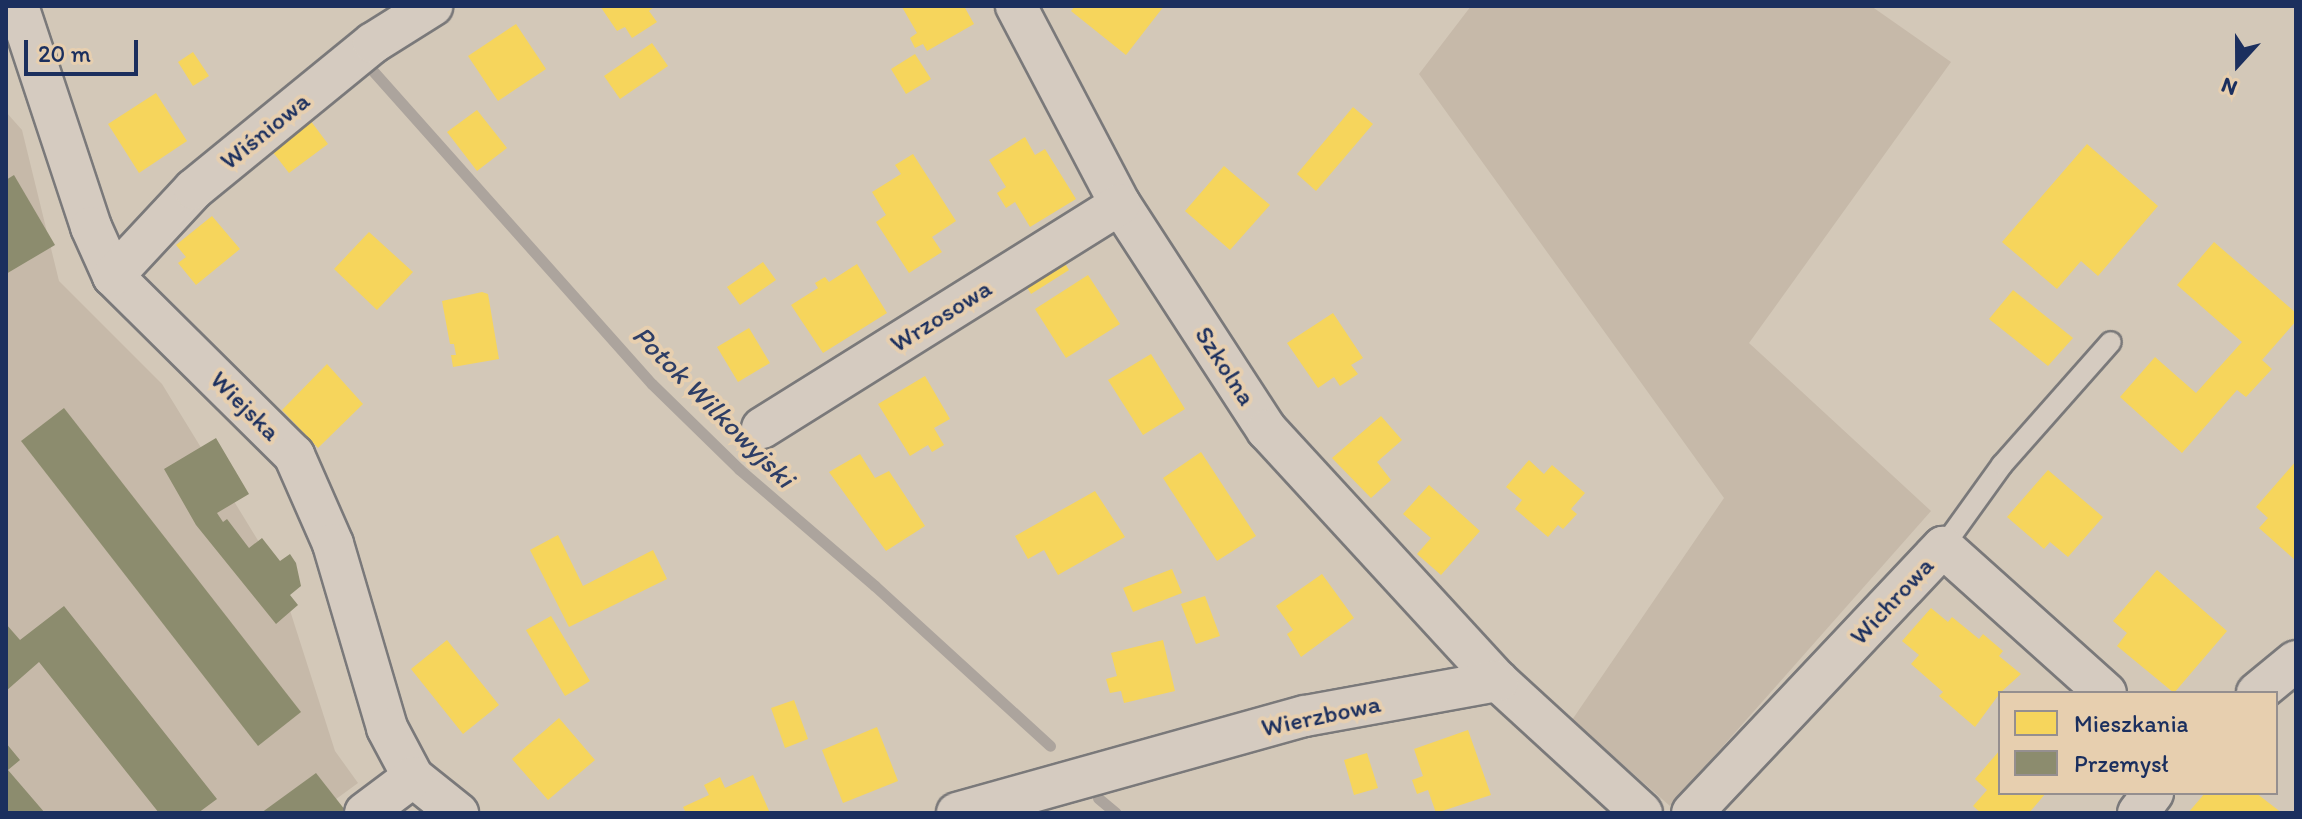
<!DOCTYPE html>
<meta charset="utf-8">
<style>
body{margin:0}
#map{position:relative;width:2302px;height:819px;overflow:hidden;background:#d3c8b8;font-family:Itim,sans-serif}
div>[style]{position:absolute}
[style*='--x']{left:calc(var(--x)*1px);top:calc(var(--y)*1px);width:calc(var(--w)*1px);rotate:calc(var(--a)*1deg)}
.built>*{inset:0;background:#c6b9a9}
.homes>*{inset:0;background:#f6d55c}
.industry>*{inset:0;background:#8c8c6e}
.stream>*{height:11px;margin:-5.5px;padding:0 5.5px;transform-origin:5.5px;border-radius:5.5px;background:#aca49d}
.roads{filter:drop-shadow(2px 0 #7a797a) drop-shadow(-2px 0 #7a797a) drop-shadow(0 2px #7a797a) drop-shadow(0 -2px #7a797a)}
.lane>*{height:20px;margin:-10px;padding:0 10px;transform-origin:10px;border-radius:10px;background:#d5cbc0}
.street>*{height:40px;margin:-20px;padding:0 20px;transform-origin:20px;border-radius:20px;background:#d5cbc0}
span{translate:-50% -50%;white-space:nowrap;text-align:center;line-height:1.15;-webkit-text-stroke:8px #e7cfaf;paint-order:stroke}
.street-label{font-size:26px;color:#1b2f5e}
.water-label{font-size:28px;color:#2e3e66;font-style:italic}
.frame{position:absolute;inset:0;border:8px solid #1b2f5e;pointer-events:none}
.legend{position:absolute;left:1998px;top:691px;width:280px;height:104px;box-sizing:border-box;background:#e7cfaf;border:2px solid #958f8f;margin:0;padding:10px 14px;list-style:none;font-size:24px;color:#1b2f5e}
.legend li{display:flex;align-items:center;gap:16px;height:40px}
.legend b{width:40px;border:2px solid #958f8f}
.north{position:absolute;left:2198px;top:24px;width:80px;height:80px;-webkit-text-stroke:6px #e7cfaf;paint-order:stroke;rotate:201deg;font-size:22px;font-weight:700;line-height:32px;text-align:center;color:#1b2f5e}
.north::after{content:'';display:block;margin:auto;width:28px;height:36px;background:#1b2f5e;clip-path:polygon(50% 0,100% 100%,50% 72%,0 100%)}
.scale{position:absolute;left:24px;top:40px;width:114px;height:36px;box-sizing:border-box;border:4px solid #1b2f5e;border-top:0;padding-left:10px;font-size:24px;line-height:28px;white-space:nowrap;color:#1b2f5e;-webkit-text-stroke:6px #e7cfaf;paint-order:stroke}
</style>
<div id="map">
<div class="built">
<div style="clip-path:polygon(1471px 6px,1871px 6px,1951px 62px,1749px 343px,1931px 511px,1670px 806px,1572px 720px,1724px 498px,1419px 74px)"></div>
<div style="clip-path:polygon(6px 112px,22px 130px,59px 281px,162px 384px,278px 573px,335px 751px,358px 783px,317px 813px,6px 813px)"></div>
</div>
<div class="homes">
<div style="clip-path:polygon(600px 6px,655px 6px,649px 11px,657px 22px,632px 38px,625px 27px,617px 31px)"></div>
<div style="clip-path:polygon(964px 6px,974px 24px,927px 51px,923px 44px,915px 48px,910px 38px,917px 33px,902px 7px)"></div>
<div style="clip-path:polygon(1075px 6px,1164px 6px,1126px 55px,1071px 11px)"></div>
<div style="clip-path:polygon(516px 24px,546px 69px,498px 101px,468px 56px)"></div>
<div style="clip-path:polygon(652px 43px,668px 66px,620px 99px,604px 76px)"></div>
<div style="clip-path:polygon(193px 52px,209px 76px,193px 86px,178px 62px)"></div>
<div style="clip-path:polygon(915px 54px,931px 79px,906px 94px,891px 69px)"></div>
<div style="clip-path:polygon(156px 93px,187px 141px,139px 173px,108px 124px)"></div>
<div style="clip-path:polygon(1353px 107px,1373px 124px,1316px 191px,1297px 174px)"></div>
<div style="clip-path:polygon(477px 110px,507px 148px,477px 171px,447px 132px)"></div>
<div style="clip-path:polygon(310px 120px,328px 144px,289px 173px,272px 151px)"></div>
<div style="clip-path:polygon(1025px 137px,1035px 155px,1045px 149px,1076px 199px,1030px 227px,1015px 202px,1006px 208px,997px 193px,1006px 187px,989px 160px)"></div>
<div style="clip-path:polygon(2087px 144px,2158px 206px,2098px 276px,2081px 261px,2057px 289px,2002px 242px)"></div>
<div style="clip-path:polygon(913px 154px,956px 221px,932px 237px,942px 252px,909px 273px,876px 222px,886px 215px,872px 192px,901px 174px,895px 165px)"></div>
<div style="clip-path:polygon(1224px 166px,1270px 205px,1230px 250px,1185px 211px)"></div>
<div style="clip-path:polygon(212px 216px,240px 249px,196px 285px,178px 263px,186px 257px,176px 245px)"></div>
<div style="clip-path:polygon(369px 232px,413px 272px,377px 310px,334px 269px)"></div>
<div style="clip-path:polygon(2214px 242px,2296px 313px,2296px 321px,2262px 360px,2272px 369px,2246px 397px,2237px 390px,2182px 453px,2120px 397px,2155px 357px,2196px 393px,2242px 342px,2177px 285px)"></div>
<div style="clip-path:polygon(1059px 254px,1069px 270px,1031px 294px,1021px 277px)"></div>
<div style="clip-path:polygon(763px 262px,776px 280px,740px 305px,727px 287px)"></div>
<div style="clip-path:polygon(857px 264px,887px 313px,823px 353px,791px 305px,818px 288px,815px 283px,825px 277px,829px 282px)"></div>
<div style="clip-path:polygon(1088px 275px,1120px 324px,1066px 358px,1035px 309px)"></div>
<div style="clip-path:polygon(2013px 290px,2073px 338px,2048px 366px,1989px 319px)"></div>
<div style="clip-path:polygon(482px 292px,488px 294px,499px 359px,453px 367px,451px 355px,456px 355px,454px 344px,450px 344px,442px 301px)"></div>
<div style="clip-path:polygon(1333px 313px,1363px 358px,1351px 365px,1358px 374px,1340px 386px,1334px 377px,1318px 388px,1287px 343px)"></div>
<div style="clip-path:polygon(749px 328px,770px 363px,738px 382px,717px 347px)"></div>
<div style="clip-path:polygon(1151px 354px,1185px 409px,1143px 435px,1108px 380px)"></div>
<div style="clip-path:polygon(327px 364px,363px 404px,318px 448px,282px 410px)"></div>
<div style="clip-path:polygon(925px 376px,950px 419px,934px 428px,944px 445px,932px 452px,928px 445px,910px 456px,878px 404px)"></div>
<div style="clip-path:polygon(1381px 416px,1402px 440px,1377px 462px,1391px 480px,1371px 498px,1332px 458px)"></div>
<div style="clip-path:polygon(1201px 452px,1256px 536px,1217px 561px,1163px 478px)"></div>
<div style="clip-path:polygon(860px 454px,875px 478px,889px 471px,925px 526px,886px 551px,829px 472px)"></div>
<div style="clip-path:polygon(1529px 460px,1544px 474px,1552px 465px,1585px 493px,1571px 509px,1577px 514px,1563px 529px,1558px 525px,1548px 537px,1515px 509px,1522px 500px,1506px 487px)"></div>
<div style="clip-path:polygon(2296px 461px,2296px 561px,2259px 528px,2268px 518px,2256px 507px)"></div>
<div style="clip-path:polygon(2048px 470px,2103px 517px,2068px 557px,2050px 542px,2044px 549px,2007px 517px)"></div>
<div style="clip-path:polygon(1429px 485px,1480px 531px,1441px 575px,1417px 554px,1431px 538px,1403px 514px)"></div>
<div style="clip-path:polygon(1095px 491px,1125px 537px,1058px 575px,1044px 550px,1028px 559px,1015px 536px)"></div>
<div style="clip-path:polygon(558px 535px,583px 586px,653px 550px,667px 579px,569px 627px,530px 550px)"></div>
<div style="clip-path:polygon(1172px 569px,1182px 593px,1133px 612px,1123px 588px)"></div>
<div style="clip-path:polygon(2157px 570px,2227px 631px,2174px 693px,2117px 646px,2127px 633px,2113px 621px)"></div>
<div style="clip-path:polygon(1322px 574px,1354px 618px,1301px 657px,1287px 634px,1293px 630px,1276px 606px)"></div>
<div style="clip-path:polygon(1205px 596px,1220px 636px,1196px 644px,1181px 604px)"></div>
<div style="clip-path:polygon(1931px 608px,1948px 622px,1952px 617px,1979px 639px,1983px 634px,2003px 651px,1999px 656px,2021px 674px,2000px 693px,1975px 727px,1939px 696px,1943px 692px,1911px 664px,1919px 655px,1902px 641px)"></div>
<div style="clip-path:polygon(551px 616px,590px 681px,565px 696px,526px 630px)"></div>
<div style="clip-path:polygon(447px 640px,499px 705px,463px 734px,411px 669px)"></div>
<div style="clip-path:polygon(1163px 640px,1175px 691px,1124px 703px,1121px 691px,1110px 693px,1106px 679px,1117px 676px,1111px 653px)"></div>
<div style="clip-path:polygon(794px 700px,808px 739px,785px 748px,771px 708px)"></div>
<div style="clip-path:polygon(559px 718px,595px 760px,548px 800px,512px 759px)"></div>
<div style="clip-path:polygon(877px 727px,898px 781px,843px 803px,822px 750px)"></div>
<div style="clip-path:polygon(1468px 730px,1491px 795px,1436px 813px,1428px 790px,1417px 794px,1412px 780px,1423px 776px,1414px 749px)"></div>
<div style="clip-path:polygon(2000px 750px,2000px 793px,2046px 793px,2029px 813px,1981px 813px,1973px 806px,1987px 790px,1975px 779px)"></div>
<div style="clip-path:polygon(1367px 753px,1378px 788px,1354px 795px,1344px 760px)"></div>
<div style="clip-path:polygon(753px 775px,770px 813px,686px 813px,683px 807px,709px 795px,704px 785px,720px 777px,725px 788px)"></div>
<div style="clip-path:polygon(2205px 793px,2256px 793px,2282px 813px,2188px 813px)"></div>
</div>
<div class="industry">
<div style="clip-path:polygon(14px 175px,55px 245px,6px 274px,6px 180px)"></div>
<div style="clip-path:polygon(64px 408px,301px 712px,258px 746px,21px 441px)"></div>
<div style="clip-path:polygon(216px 438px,249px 494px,217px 513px,223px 522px,227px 519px,249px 548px,262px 538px,280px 561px,290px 554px,296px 563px,301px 586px,290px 595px,298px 605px,276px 624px,196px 525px,164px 469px)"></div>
<div style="clip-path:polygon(64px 606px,217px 799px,198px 813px,159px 813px,39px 662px,6px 691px,6px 624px,20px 640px)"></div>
<div style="clip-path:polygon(6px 743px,20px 760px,8px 770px,45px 813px,6px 813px)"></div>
<div style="clip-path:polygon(316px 773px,345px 810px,340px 813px,261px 813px)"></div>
</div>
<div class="stream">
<div style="--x:373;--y:71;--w:419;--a:48.3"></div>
<div style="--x:652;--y:384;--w:122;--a:44.3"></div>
<div style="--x:739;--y:469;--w:179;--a:40.7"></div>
<div style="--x:875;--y:586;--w:237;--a:42.4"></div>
<div style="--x:1098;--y:798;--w:23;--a:40"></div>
</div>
<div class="roads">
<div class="lane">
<div style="--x:1943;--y:547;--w:101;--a:-54.3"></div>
<div style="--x:2002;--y:465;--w:164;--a:-48.5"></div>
</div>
<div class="street">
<div style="--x:18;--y:6;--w:233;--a:71.7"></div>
<div style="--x:91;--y:227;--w:54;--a:65.8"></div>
<div style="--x:113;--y:276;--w:255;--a:44.7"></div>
<div style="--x:294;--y:455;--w:97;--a:66.3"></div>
<div style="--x:333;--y:544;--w:192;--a:73.6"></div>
<div style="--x:387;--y:728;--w:55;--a:62"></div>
<div style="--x:413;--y:777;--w:58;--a:38.7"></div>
<div style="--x:1016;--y:6;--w:224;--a:62.3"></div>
<div style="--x:1120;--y:204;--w:270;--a:57"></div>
<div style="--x:1267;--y:430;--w:341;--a:47.4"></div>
<div style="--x:1498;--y:681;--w:195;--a:42.5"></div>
<div style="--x:113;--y:276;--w:119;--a:-47"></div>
<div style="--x:194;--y:189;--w:231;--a:-39.2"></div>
<div style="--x:373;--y:43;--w:70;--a:-32.1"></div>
<div style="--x:762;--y:428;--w:422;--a:-32"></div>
<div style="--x:2257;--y:693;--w:50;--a:-39.4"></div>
<div style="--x:365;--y:813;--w:60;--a:-36.9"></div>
<div style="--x:957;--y:813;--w:361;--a:-15.6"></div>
<div style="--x:1305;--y:716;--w:196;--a:-10.3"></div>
<div style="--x:1692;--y:813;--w:366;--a:-46.7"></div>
<div style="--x:1943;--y:547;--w:219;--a:41.9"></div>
<div style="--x:2138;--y:813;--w:25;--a:-53"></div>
</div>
</div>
<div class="street-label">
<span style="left:265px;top:131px;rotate:-39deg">Wiśniowa</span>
<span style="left:941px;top:316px;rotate:-32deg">Wrzosowa</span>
<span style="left:1225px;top:366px;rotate:57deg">Szkolna</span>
<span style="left:245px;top:406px;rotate:45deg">Wiejska</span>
<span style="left:1892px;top:601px;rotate:-47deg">Wichrowa</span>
<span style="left:1321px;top:716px;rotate:-12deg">Wierzbowa</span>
</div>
<div class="water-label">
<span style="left:714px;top:406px;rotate:45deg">Potok Wilkowyjski</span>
</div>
<div class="frame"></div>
<ul class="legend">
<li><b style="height:22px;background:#f6d55c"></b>Mieszkania</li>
<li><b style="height:22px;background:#8c8c6e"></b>Przemysł</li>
</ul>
<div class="north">N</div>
<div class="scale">20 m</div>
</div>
